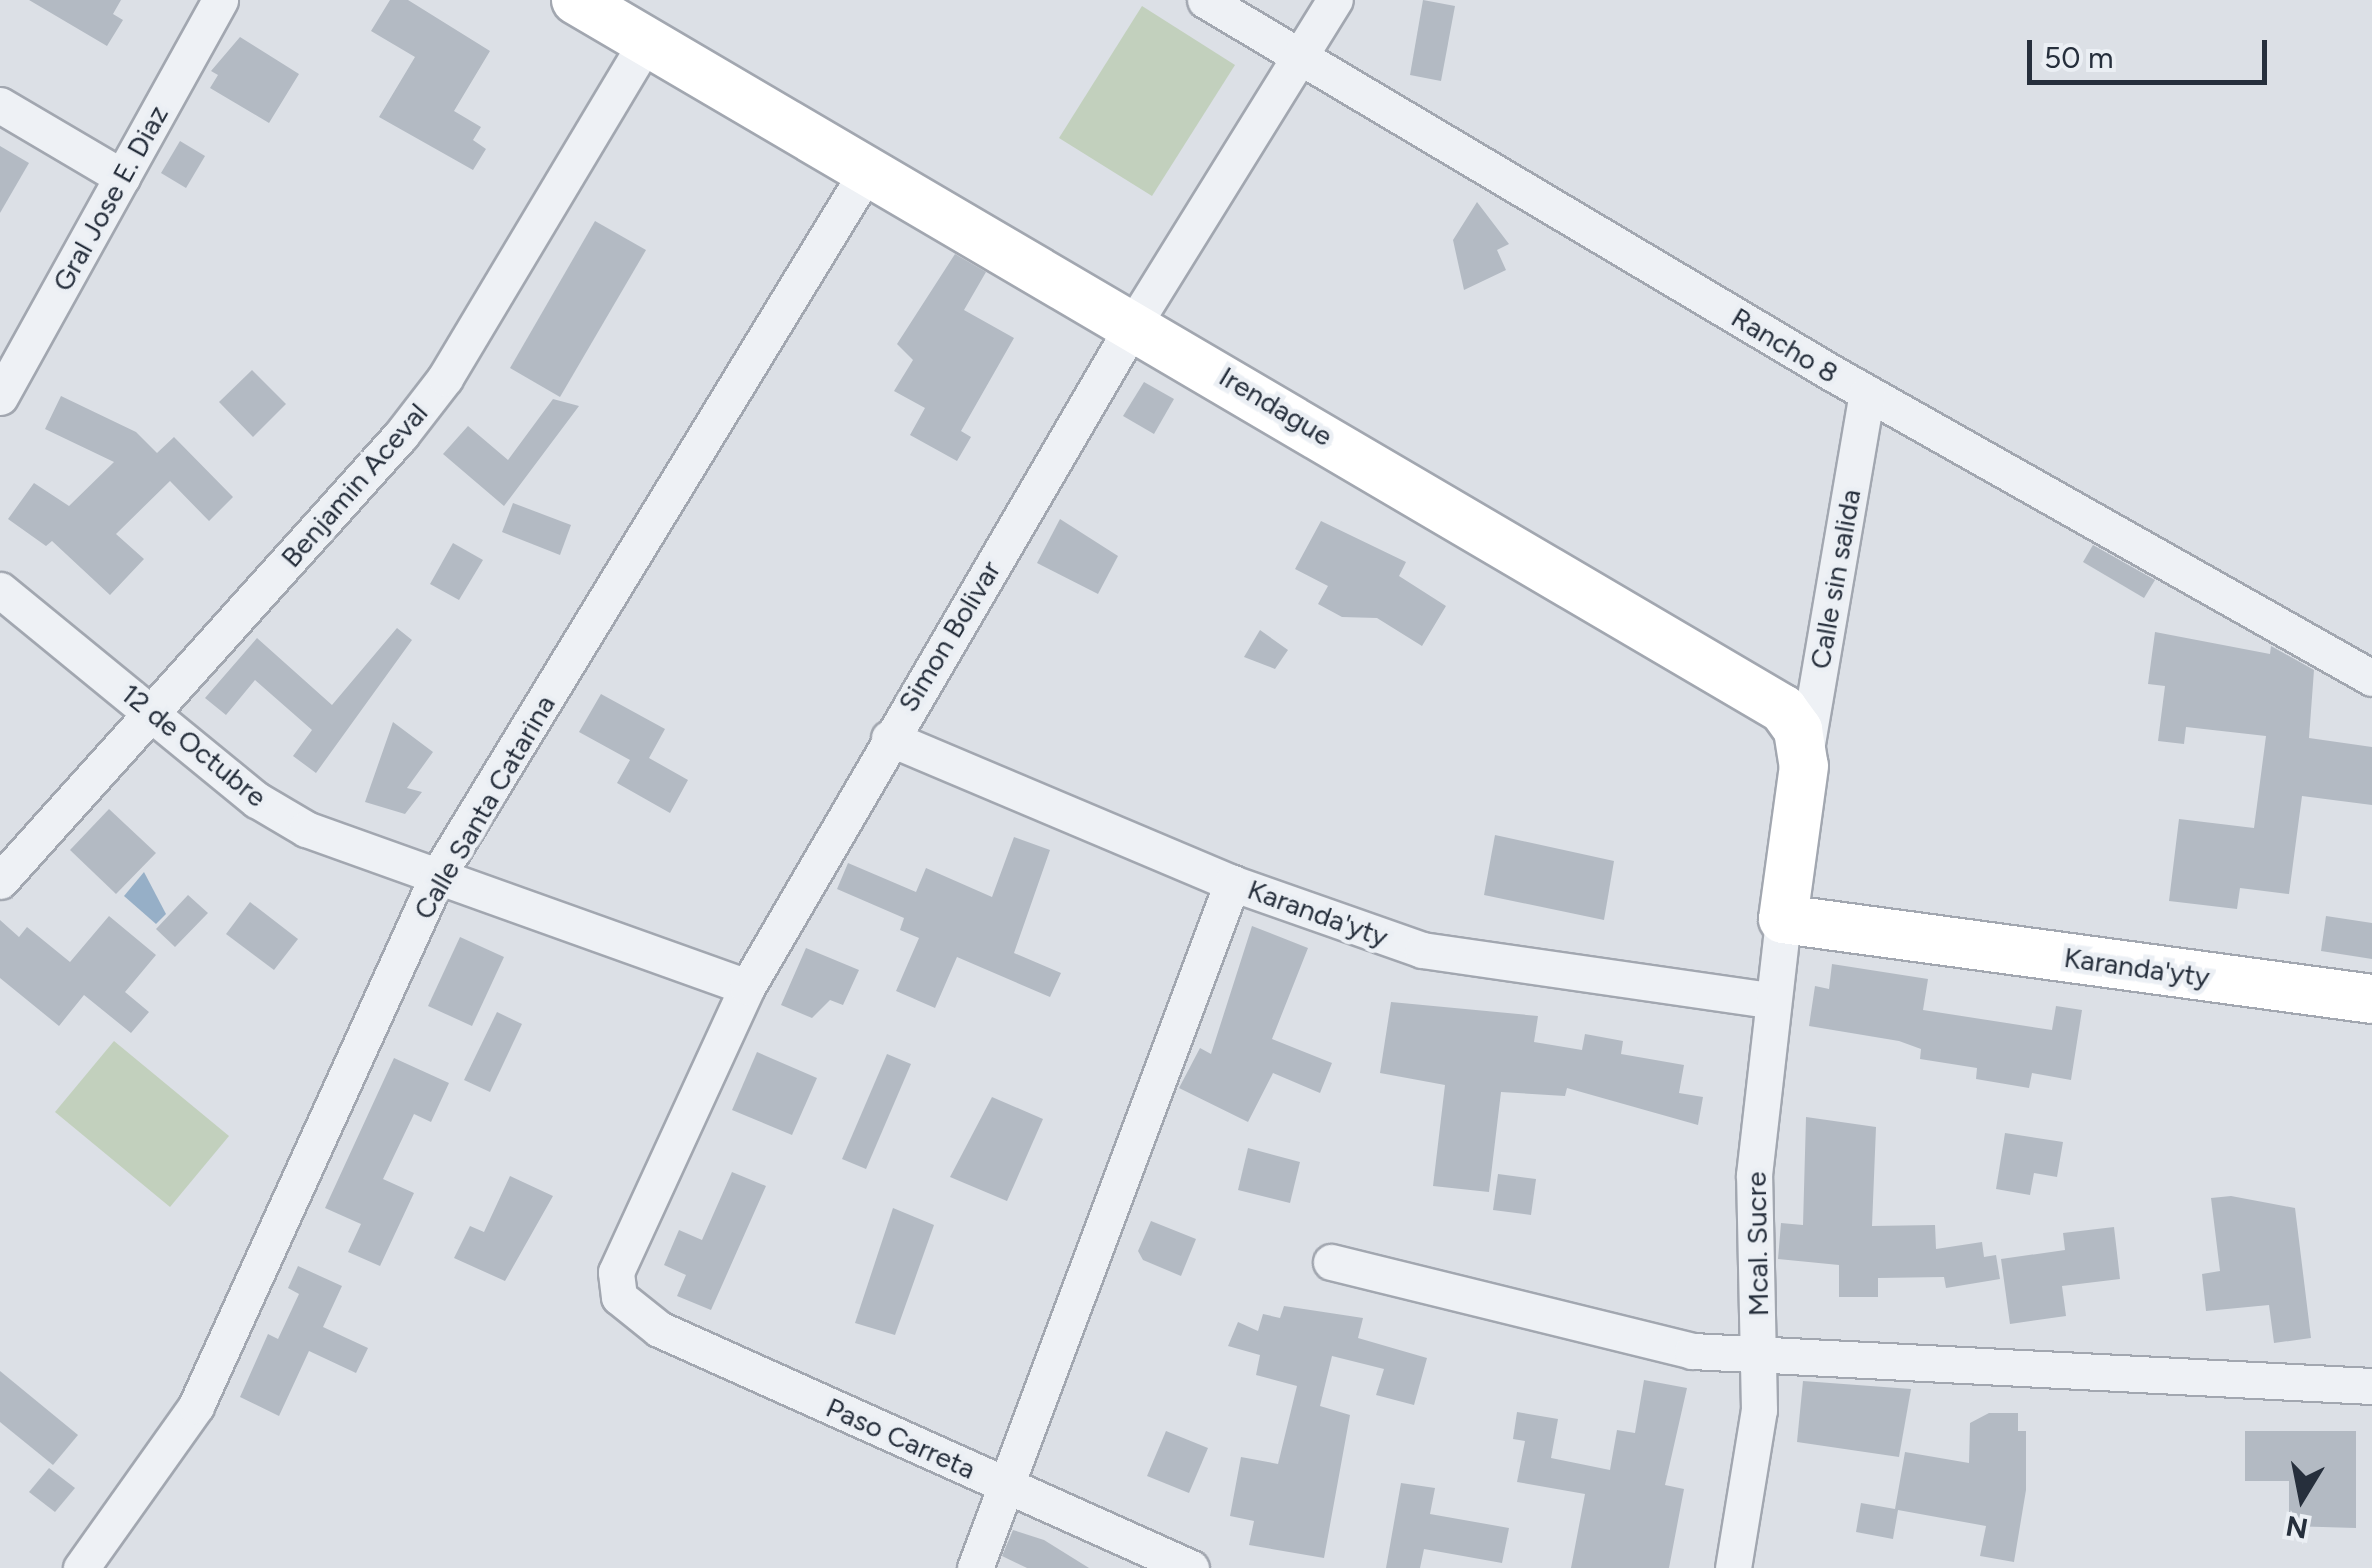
<!DOCTYPE html>
<style>
body{margin:0}
#map{position:relative;width:2372px;height:1568px;overflow:hidden;background:#dce0e6;font-family:Figtree,sans-serif}
div>[style]{position:absolute}
[style*='--x']{left:calc(var(--x)*1px);top:calc(var(--y)*1px);width:calc(var(--w)*1px);rotate:calc(var(--a)*1deg)}
.green>*{inset:0;background:#c2d0bd}
.water>*{inset:0;background:#96afc7}
.building>*{inset:0;background:#b3bac3}
.roads{filter:drop-shadow(2px 0 #a2a7b0) drop-shadow(-2px 0 #a2a7b0) drop-shadow(0 2px #a2a7b0) drop-shadow(0 -2px #a2a7b0)}
.street>*{height:35px;margin:-17.5px;padding:0 17.5px;transform-origin:17.5px;border-radius:17.5px;background:#eef1f5}
.secondary>*{height:48px;margin:-24px;padding:0 24px;transform-origin:24px;border-radius:24px;background:#fff}
span{translate:-50% -50%;white-space:nowrap;text-align:center;line-height:1.15;-webkit-text-stroke:9px #ebeff4;paint-order:stroke}
.street-label{font-size:28px;color:#262f3c}
.north{position:absolute;left:2252px;top:1448px;width:100px;height:100px;-webkit-text-stroke:8px #ebeff4;paint-order:stroke;rotate:190deg;font-size:28px;font-weight:700;line-height:40px;text-align:center;color:#262f3c}
.north::after{content:'';display:block;margin:auto;width:35px;height:45px;background:#262f3c;clip-path:polygon(50% 0,100% 100%,50% 72%,0 100%)}
.scale{position:absolute;left:2027px;top:40px;width:240px;height:45px;box-sizing:border-box;border:5px solid #262f3c;border-top:0;padding-left:12px;font-size:30px;line-height:35px;white-space:nowrap;color:#262f3c;-webkit-text-stroke:8px #ebeff4;paint-order:stroke}
</style>
<div id="map">
<div class="green">
<div style="clip-path:polygon(1142px 6px,1235px 65px,1152px 196px,1059px 138px)"></div>
<div style="clip-path:polygon(114px 1041px,229px 1136px,170px 1207px,55px 1112px)"></div>
</div>
<div class="water">
<div style="clip-path:polygon(144px 872px,166px 914px,156px 924px,124px 896px)"></div>
</div>
<div class="building">
<div style="clip-path:polygon(29px 0,121px 0,113px 14px,123px 20px,107px 46px)"></div>
<div style="clip-path:polygon(390px 0,408px 0,490px 51px,454px 111px,481px 127px,473px 140px,486px 149px,473px 170px,379px 117px,415px 57px,371px 31px)"></div>
<div style="clip-path:polygon(1423px 0,1455px 6px,1441px 81px,1410px 75px)"></div>
<div style="clip-path:polygon(240px 37px,299px 74px,269px 123px,210px 88px,218px 75px,211px 71px)"></div>
<div style="clip-path:polygon(180px 141px,205px 156px,186px 188px,161px 173px)"></div>
<div style="clip-path:polygon(0 146px,29px 163px,0 213px)"></div>
<div style="clip-path:polygon(1477px 202px,1509px 244px,1497px 250px,1506px 270px,1464px 290px,1453px 240px)"></div>
<div style="clip-path:polygon(595px 221px,646px 250px,560px 397px,510px 368px)"></div>
<div style="clip-path:polygon(955px 254px,986px 272px,964px 310px,1014px 338px,961px 431px,971px 437px,957px 461px,910px 435px,925px 408px,894px 391px,913px 360px,897px 344px)"></div>
<div style="clip-path:polygon(252px 370px,286px 404px,253px 437px,219px 402px)"></div>
<div style="clip-path:polygon(1144px 382px,1174px 399px,1154px 434px,1123px 416px)"></div>
<div style="clip-path:polygon(61px 396px,136px 432px,157px 453px,174px 437px,233px 497px,209px 521px,170px 481px,116px 534px,144px 559px,110px 595px,52px 541px,46px 546px,8px 519px,34px 483px,69px 506px,114px 462px,45px 429px)"></div>
<div style="clip-path:polygon(553px 399px,579px 406px,504px 506px,443px 454px,468px 426px,508px 460px)"></div>
<div style="clip-path:polygon(513px 503px,571px 525px,560px 555px,502px 532px)"></div>
<div style="clip-path:polygon(1060px 519px,1118px 556px,1098px 594px,1037px 563px)"></div>
<div style="clip-path:polygon(1321px 521px,1406px 562px,1399px 576px,1446px 606px,1422px 646px,1377px 618px,1342px 617px,1318px 604px,1328px 586px,1295px 569px)"></div>
<div style="clip-path:polygon(453px 543px,483px 560px,459px 600px,430px 584px)"></div>
<div style="clip-path:polygon(2093px 545px,2155px 580px,2144px 598px,2083px 562px)"></div>
<div style="clip-path:polygon(397px 628px,412px 640px,316px 773px,293px 756px,312px 730px,255px 680px,226px 715px,205px 698px,257px 638px,332px 705px)"></div>
<div style="clip-path:polygon(1260px 630px,1288px 650px,1275px 669px,1244px 657px)"></div>
<div style="clip-path:polygon(2155px 632px,2270px 654px,2271px 646px,2314px 670px,2309px 738px,2372px 747px,2372px 805px,2302px 796px,2289px 894px,2240px 888px,2237px 909px,2169px 901px,2179px 819px,2254px 828px,2266px 736px,2186px 727px,2184px 744px,2158px 741px,2165px 686px,2148px 684px)"></div>
<div style="clip-path:polygon(601px 694px,665px 729px,649px 758px,688px 780px,670px 813px,617px 783px,630px 760px,579px 732px)"></div>
<div style="clip-path:polygon(393px 722px,433px 752px,407px 788px,422px 792px,405px 814px,365px 802px)"></div>
<div style="clip-path:polygon(109px 809px,156px 853px,116px 894px,70px 850px)"></div>
<div style="clip-path:polygon(1495px 835px,1614px 861px,1604px 920px,1484px 895px)"></div>
<div style="clip-path:polygon(1014px 837px,1050px 850px,1014px 953px,1061px 973px,1050px 997px,957px 957px,935px 1008px,896px 991px,919px 938px,900px 930px,904px 918px,837px 889px,848px 863px,916px 892px,926px 868px,992px 897px)"></div>
<div style="clip-path:polygon(188px 895px,208px 913px,175px 947px,156px 929px)"></div>
<div style="clip-path:polygon(250px 902px,298px 939px,274px 970px,226px 934px)"></div>
<div style="clip-path:polygon(109px 916px,156px 955px,125px 992px,149px 1012px,131px 1033px,84px 995px,59px 1026px,0 978px,0 920px,19px 937px,27px 927px,70px 962px)"></div>
<div style="clip-path:polygon(2326px 916px,2372px 923px,2372px 959px,2321px 951px)"></div>
<div style="clip-path:polygon(1252px 926px,1308px 948px,1272px 1039px,1332px 1063px,1320px 1093px,1273px 1073px,1248px 1122px,1179px 1088px,1200px 1048px,1211px 1054px)"></div>
<div style="clip-path:polygon(460px 937px,504px 957px,472px 1026px,428px 1006px)"></div>
<div style="clip-path:polygon(806px 948px,859px 970px,843px 1005px,830px 1000px,812px 1018px,781px 1005px)"></div>
<div style="clip-path:polygon(1832px 964px,1928px 979px,1923px 1010px,2052px 1030px,2056px 1006px,2082px 1010px,2071px 1080px,2032px 1073px,2029px 1088px,1976px 1079px,1977px 1068px,1920px 1059px,1921px 1049px,1899px 1041px,1809px 1026px,1815px 986px,1829px 989px)"></div>
<div style="clip-path:polygon(1391px 1002px,1538px 1016px,1534px 1042px,1582px 1050px,1585px 1034px,1623px 1041px,1621px 1054px,1684px 1065px,1679px 1093px,1703px 1097px,1698px 1125px,1567px 1088px,1565px 1096px,1501px 1092px,1489px 1192px,1433px 1186px,1445px 1085px,1380px 1073px)"></div>
<div style="clip-path:polygon(497px 1012px,522px 1024px,490px 1092px,464px 1080px)"></div>
<div style="clip-path:polygon(757px 1052px,817px 1078px,792px 1135px,732px 1110px)"></div>
<div style="clip-path:polygon(887px 1054px,911px 1064px,866px 1169px,842px 1159px)"></div>
<div style="clip-path:polygon(394px 1058px,449px 1083px,431px 1122px,414px 1114px,383px 1179px,414px 1193px,380px 1266px,348px 1252px,361px 1224px,325px 1208px)"></div>
<div style="clip-path:polygon(992px 1097px,1043px 1119px,1007px 1201px,950px 1177px)"></div>
<div style="clip-path:polygon(1806px 1117px,1876px 1127px,1872px 1226px,1935px 1225px,1936px 1249px,1982px 1242px,1984px 1257px,1996px 1255px,2000px 1279px,1946px 1288px,1944px 1277px,1878px 1278px,1878px 1297px,1839px 1297px,1839px 1265px,1778px 1259px,1781px 1223px,1803px 1225px)"></div>
<div style="clip-path:polygon(2005px 1133px,2063px 1142px,2057px 1177px,2034px 1173px,2030px 1195px,1996px 1189px)"></div>
<div style="clip-path:polygon(1248px 1148px,1300px 1162px,1290px 1203px,1238px 1190px)"></div>
<div style="clip-path:polygon(732px 1172px,766px 1186px,711px 1310px,677px 1296px,686px 1275px,664px 1265px,679px 1230px,702px 1240px)"></div>
<div style="clip-path:polygon(1498px 1174px,1536px 1179px,1531px 1215px,1493px 1210px)"></div>
<div style="clip-path:polygon(510px 1176px,553px 1196px,505px 1281px,454px 1258px,470px 1226px,484px 1232px)"></div>
<div style="clip-path:polygon(2231px 1196px,2295px 1208px,2311px 1338px,2274px 1343px,2269px 1305px,2206px 1311px,2202px 1274px,2220px 1271px,2211px 1198px)"></div>
<div style="clip-path:polygon(893px 1208px,934px 1225px,895px 1335px,855px 1323px)"></div>
<div style="clip-path:polygon(1151px 1221px,1196px 1239px,1181px 1276px,1143px 1260px,1138px 1251px)"></div>
<div style="clip-path:polygon(2114px 1227px,2120px 1279px,2062px 1286px,2066px 1316px,2010px 1324px,2001px 1259px,2065px 1250px,2063px 1233px)"></div>
<div style="clip-path:polygon(298px 1266px,342px 1286px,323px 1327px,368px 1348px,356px 1373px,309px 1351px,279px 1416px,240px 1397px,268px 1334px,278px 1339px,299px 1294px,288px 1288px)"></div>
<div style="clip-path:polygon(1284px 1306px,1363px 1318px,1358px 1338px,1427px 1358px,1414px 1405px,1376px 1395px,1384px 1369px,1332px 1356px,1320px 1406px,1350px 1415px,1324px 1558px,1249px 1545px,1254px 1521px,1230px 1516px,1241px 1457px,1278px 1464px,1297px 1386px,1256px 1375px,1260px 1355px,1228px 1346px,1238px 1322px,1258px 1331px,1263px 1314px,1280px 1318px)"></div>
<div style="clip-path:polygon(0 1371px,78px 1435px,53px 1465px,0 1422px)"></div>
<div style="clip-path:polygon(1644px 1380px,1687px 1388px,1665px 1485px,1684px 1489px,1669px 1568px,1571px 1568px,1585px 1494px,1517px 1482px,1525px 1441px,1513px 1439px,1517px 1412px,1558px 1419px,1551px 1458px,1610px 1470px,1617px 1430px,1635px 1433px)"></div>
<div style="clip-path:polygon(1803px 1381px,1911px 1389px,1899px 1457px,1797px 1442px)"></div>
<div style="clip-path:polygon(2018px 1413px,2018px 1431px,2026px 1431px,2026px 1490px,2014px 1562px,1980px 1556px,1986px 1526px,1898px 1510px,1893px 1539px,1856px 1532px,1861px 1503px,1895px 1509px,1905px 1452px,1969px 1463px,1970px 1423px,1989px 1413px)"></div>
<div style="clip-path:polygon(1166px 1431px,1208px 1448px,1189px 1493px,1147px 1476px)"></div>
<div style="clip-path:polygon(2245px 1431px,2356px 1431px,2356px 1528px,2289px 1526px,2289px 1481px,2245px 1481px)"></div>
<div style="clip-path:polygon(49px 1468px,75px 1488px,55px 1512px,29px 1492px)"></div>
<div style="clip-path:polygon(1401px 1483px,1435px 1488px,1430px 1514px,1509px 1528px,1502px 1563px,1424px 1549px,1420px 1568px,1386px 1568px)"></div>
<div style="clip-path:polygon(1013px 1530px,1044px 1540px,1089px 1568px,1027px 1568px,1002px 1556px)"></div>
</div>
<div class="roads">
<div class="street">
<div style="--x:1205;--y:0;--w:730;--a:30.75"></div>
<div style="--x:1832;--y:373;--w:620;--a:29.46"></div>
<div style="--x:0;--y:105;--w:142;--a:30.5"></div>
<div style="--x:0;--y:397;--w:454;--a:-61"></div>
<div style="--x:0;--y:590;--w:332;--a:39.3"></div>
<div style="--x:257;--y:800;--w:57;--a:30.6"></div>
<div style="--x:306;--y:829;--w:468;--a:19.7"></div>
<div style="--x:889;--y:738;--w:372;--a:22.9"></div>
<div style="--x:1232;--y:883;--w:201;--a:19.4"></div>
<div style="--x:1422;--y:950;--w:353;--a:8.2"></div>
<div style="--x:1805;--y:755;--w:367;--a:-80.3"></div>
<div style="--x:0;--y:881;--w:600;--a:-48.04"></div>
<div style="--x:401;--y:435;--w:72;--a:-52.3"></div>
<div style="--x:445;--y:378;--w:392;--a:-59.1"></div>
<div style="--x:1331;--y:1262;--w:372;--a:13.8"></div>
<div style="--x:1692;--y:1351;--w:681;--a:2.95"></div>
<div style="--x:81;--y:1568;--w:199;--a:-54.6"></div>
<div style="--x:196;--y:1406;--w:584;--a:-65.5"></div>
<div style="--x:438;--y:875;--w:824;--a:-58.64"></div>
<div style="--x:975;--y:1568;--w:732;--a:-69.43"></div>
<div style="--x:1191;--y:1568;--w:583;--a:-155.81"></div>
<div style="--x:659;--y:1329;--w:51;--a:-141.3"></div>
<div style="--x:619;--y:1297;--w:25;--a:-97"></div>
<div style="--x:616;--y:1272;--w:314;--a:-65.3"></div>
<div style="--x:747;--y:987;--w:770;--a:-59.74"></div>
<div style="--x:1135;--y:322;--w:379;--a:-58.2"></div>
<div style="--x:1733;--y:1568;--w:160;--a:-80.7"></div>
<div style="--x:1759;--y:1410;--w:235;--a:-91.2"></div>
<div style="--x:1754;--y:1175;--w:258;--a:-83.5"></div>
</div>
<div class="secondary">
<div style="--x:576;--y:0;--w:1400;--a:30.43"></div>
<div style="--x:1783;--y:709;--w:26;--a:54"></div>
<div style="--x:1798;--y:730;--w:36;--a:81"></div>
<div style="--x:1804;--y:766;--w:154;--a:97.8"></div>
<div style="--x:1783;--y:919;--w:594;--a:7.73"></div>
</div>
</div>
<div class="street-label">
<span style="left:110px;top:198px;rotate:-61deg">Gral Jose E. Diaz</span>
<span style="left:1785px;top:345px;rotate:31deg">Rancho 8</span>
<span style="left:1276px;top:406px;rotate:31deg">Irendague</span>
<span style="left:354px;top:485px;rotate:-49deg">Benjamin Aceval</span>
<span style="left:1835px;top:579px;rotate:-80deg">Calle sin salida</span>
<span style="left:949px;top:636px;rotate:-59deg">Simon Bolivar</span>
<span style="left:194px;top:745px;rotate:39deg">12 de Octubre</span>
<span style="left:484px;top:807px;rotate:-60deg">Calle Santa Catarina</span>
<span style="left:1318px;top:913px;rotate:20deg">Karanda'yty</span>
<span style="left:2137px;top:967px;rotate:8deg">Karanda'yty</span>
<span style="left:1757px;top:1244px;rotate:-91deg">Mcal. Sucre</span>
<span style="left:901px;top:1438px;rotate:24deg">Paso Carreta</span>
</div>
<div class="north">N</div>
<div class="scale">50 m</div>
</div>
